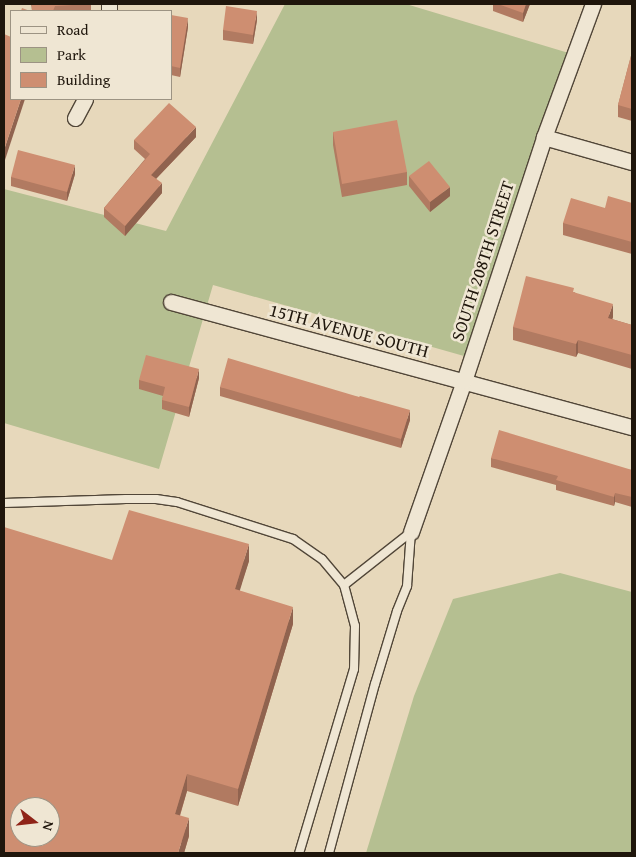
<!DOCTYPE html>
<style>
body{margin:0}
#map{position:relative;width:636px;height:857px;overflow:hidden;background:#e7d8bb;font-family:"Gentium Book Plus",serif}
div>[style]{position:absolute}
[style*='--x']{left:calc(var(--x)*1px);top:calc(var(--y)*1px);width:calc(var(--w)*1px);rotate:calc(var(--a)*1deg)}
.green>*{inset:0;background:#b5bf91}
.roads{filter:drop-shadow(1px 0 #514638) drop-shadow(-1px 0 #514638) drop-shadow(0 1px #514638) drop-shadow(0 -1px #514638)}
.lane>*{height:8px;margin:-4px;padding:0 4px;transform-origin:4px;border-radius:4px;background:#efe6d3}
.street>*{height:15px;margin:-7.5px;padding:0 7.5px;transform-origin:7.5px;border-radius:7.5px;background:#efe6d3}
.wall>*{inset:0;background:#b17a61}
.shaded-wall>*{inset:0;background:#90634f}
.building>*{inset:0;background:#ce8e71}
span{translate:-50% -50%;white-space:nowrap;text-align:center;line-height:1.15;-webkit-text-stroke:5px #efe6d3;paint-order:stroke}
.street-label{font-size:18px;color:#1f160c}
.frame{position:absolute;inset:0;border:5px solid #1f160c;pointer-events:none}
.legend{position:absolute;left:10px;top:10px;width:162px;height:90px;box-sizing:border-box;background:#efe6d3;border:1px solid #9c9383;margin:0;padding:6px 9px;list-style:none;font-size:15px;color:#1f160c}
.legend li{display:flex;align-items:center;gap:10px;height:25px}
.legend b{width:25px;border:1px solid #9c9383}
.north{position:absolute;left:10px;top:797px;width:50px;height:50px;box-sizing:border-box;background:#efe6d3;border:1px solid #9c9383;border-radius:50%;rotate:106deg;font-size:14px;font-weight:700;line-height:20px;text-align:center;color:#1f160c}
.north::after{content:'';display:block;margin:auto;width:18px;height:22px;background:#8f2418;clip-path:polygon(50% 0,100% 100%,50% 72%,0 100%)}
</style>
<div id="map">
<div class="green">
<div style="clip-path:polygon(285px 4px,406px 4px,572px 54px,471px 358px,213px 285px,159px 469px,4px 423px,4px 189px,166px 231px)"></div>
<div style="clip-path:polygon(560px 573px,632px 592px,632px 853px,366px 853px,414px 696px,453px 599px)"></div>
</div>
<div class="roads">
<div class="lane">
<div style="--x:4;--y:503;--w:122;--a:-1.9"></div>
<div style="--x:126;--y:499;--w:30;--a:0"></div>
<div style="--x:156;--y:499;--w:21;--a:8"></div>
<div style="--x:177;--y:502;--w:122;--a:17.7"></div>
<div style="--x:293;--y:539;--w:35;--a:35"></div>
<div style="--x:322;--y:559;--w:34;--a:50"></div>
<div style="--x:344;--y:585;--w:42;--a:75"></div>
<div style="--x:355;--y:626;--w:43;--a:91.3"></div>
<div style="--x:354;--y:669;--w:192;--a:106.6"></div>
<div style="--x:344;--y:585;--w:85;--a:-38.3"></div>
<div style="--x:329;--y:853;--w:175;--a:-74.8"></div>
<div style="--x:375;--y:684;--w:76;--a:-73.2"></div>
<div style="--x:397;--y:611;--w:27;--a:-68"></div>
<div style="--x:407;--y:586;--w:54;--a:-85.8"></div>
</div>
<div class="street">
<div style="--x:109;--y:4;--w:7;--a:90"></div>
<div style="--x:75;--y:118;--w:21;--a:-62"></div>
<div style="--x:544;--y:137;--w:91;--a:15.9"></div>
<div style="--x:171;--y:302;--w:478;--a:15.2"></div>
<div style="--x:411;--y:532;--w:160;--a:-70.7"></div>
<div style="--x:464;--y:381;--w:257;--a:-71.8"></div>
<div style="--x:544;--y:137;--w:142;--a:-69.8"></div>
</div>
</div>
<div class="wall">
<div style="clip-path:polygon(31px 4px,91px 4px,91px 11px,32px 11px)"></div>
<div style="clip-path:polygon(493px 4px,530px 4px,523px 22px,493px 11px)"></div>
<div style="clip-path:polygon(171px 15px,188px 27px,180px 77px,171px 75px)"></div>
<div style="clip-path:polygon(257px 20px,253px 44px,223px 40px,223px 30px)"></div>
<div style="clip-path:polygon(632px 52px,632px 121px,618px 117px,618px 105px)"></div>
<div style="clip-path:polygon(333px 132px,407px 172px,407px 185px,342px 197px,333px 145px)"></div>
<div style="clip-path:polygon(196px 137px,156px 179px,162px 193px,125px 236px,104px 217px,104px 208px,145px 159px,134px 149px,134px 140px)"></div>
<div style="clip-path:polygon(75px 174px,67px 201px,11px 186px,11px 177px)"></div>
<div style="clip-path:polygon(409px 176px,450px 196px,430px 212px,409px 186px)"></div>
<div style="clip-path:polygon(632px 203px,632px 254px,563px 235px,563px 223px,605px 208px)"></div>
<div style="clip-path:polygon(574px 292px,613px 317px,612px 319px,632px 325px,632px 369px,578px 353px,576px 357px,513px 340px,513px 327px)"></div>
<div style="clip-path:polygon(199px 378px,189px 417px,162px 409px,162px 400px,163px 396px,139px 389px,139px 380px)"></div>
<div style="clip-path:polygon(220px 387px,359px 397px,410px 420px,401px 448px,220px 396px)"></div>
<div style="clip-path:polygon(491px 458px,632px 470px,632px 507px,615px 502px,614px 506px,556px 490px,556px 485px,491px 467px)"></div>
<div style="clip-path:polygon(112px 560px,249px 561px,239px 591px,293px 624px,238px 806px,187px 791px,180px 816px,189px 836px,184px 853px)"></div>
</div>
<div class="shaded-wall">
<div style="clip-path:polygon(526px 4px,530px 4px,523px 22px,523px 13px)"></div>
<div style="clip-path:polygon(257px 11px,257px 20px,253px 44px,253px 35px)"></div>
<div style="clip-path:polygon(188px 18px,188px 27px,180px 77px,180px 68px)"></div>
<div style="clip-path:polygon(21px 99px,25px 99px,4px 163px,4px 150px)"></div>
<div style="clip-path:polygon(196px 127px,196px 137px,151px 184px,151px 175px)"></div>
<div style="clip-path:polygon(75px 165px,75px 174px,67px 201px,67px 192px)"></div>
<div style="clip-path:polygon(162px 183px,162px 193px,125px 236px,125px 226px)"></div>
<div style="clip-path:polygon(450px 187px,450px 196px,430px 212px,430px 202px)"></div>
<div style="clip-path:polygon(613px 304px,613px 317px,608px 332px,608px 318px)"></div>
<div style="clip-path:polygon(578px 340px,578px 353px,576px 357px,576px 344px)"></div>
<div style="clip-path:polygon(199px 369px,199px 378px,189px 417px,189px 407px)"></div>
<div style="clip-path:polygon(410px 410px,410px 420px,401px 448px,401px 439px)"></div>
<div style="clip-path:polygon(615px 493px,615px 502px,614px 506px,614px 497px)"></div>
<div style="clip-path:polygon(249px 544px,249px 561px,235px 606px,235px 589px)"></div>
<div style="clip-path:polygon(293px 607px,293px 624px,238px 806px,238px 789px)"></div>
<div style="clip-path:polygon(187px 774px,187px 791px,175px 831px,175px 814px)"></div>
<div style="clip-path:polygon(189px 818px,189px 836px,184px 853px,178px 853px)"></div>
</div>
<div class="building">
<div style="clip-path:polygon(32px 4px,90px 4px,55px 6px,53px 11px,32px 11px)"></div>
<div style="clip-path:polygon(498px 4px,526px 4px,523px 13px)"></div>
<div style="clip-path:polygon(226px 6px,257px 11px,253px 35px,223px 30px)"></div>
<div style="clip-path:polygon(22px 8px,30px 11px,21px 11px)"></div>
<div style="clip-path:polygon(171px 15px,188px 18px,180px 68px,171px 66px)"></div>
<div style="clip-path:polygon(4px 34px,11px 37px,11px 99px,21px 99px,4px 150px)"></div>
<div style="clip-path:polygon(632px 52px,632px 109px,618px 105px)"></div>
<div style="clip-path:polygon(169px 103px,196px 127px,151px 175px,162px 183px,125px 226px,104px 208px,150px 154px,134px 140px)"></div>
<div style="clip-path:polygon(397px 120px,407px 172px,342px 184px,333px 132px)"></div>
<div style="clip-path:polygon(18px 150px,75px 165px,67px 192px,11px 177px)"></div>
<div style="clip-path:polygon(429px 161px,450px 187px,430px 202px,409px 176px)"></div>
<div style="clip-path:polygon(608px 196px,632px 203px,632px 242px,563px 223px,571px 198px,605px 208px)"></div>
<div style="clip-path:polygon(526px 276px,574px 288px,573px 292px,613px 304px,608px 318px,632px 325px,632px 355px,578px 340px,576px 344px,513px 327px)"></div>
<div style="clip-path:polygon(146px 355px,199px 369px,189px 407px,162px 400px,165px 387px,139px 380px)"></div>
<div style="clip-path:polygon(228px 358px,359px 397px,360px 396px,410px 410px,401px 439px,220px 387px)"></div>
<div style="clip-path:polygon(499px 430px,632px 470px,632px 497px,615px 493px,614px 497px,556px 480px,558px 476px,491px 458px)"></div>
<div style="clip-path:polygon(evenodd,129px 510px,249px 544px,235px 589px,293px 607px,238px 789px,187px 774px,175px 814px,189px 818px,178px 853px,4px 853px,4px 527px,112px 560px,129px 510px,20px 807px,50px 807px,50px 837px,20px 837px,20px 807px)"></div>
</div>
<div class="street-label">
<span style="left:483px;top:261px;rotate:-72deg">SOUTH 208TH STREET</span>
<span style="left:349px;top:331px;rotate:15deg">15TH AVENUE SOUTH</span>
</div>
<div class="frame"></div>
<ul class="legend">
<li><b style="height:6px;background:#efe6d3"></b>Road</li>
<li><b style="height:14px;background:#b5bf91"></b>Park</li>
<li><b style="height:14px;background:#ce8e71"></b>Building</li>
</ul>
<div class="north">N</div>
</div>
